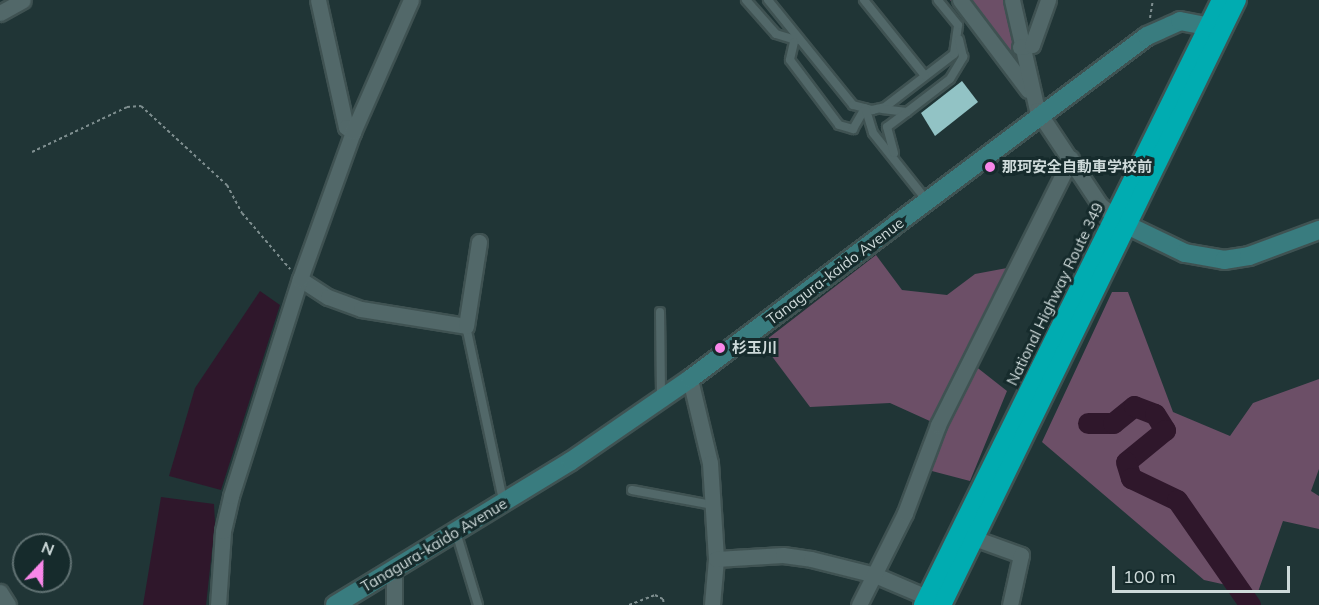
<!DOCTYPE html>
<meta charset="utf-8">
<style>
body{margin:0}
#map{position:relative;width:1319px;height:605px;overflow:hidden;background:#203536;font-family:Mulish,"Noto Sans JP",sans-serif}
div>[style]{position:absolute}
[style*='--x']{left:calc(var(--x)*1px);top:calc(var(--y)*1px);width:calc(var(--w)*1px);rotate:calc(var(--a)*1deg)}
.forest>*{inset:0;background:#6c4f67}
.water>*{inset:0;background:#2f172b}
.river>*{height:21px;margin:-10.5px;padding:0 10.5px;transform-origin:10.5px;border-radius:10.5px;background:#2f172b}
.building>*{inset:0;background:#92c3c5}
.path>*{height:2px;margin-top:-1px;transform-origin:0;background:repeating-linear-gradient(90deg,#7e8e8f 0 3px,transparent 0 6px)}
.roads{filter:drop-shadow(2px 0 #3f5252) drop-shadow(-2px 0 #3f5252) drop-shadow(0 2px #3f5252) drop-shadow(0 -2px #3f5252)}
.lane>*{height:8px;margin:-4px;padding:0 4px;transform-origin:4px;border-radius:4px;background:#526869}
.street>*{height:15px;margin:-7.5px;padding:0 7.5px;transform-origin:7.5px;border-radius:7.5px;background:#526869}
.secondary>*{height:18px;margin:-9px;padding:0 9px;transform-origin:9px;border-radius:9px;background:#397c7f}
.highway>*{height:18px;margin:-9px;padding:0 9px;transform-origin:9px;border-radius:9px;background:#00acb1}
.dots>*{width:16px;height:16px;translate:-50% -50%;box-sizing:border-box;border:3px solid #162b2c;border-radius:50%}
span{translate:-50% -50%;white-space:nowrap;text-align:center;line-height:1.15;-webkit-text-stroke:6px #162b2c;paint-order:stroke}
.poi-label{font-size:15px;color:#cedada;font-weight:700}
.left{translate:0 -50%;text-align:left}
.street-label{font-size:15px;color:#cedada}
.north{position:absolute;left:12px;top:533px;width:60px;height:60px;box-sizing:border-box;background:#162b2c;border:2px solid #607172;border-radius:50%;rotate:22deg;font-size:16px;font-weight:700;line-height:24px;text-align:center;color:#cedada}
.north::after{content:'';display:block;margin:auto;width:21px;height:27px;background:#f987e9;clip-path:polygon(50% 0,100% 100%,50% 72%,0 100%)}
.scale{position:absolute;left:1112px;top:566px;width:178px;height:27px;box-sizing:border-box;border:3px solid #cedada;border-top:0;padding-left:8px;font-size:18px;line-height:21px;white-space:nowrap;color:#cedada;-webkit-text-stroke:4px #162b2c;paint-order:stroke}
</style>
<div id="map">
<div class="forest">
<div style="clip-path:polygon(950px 0,1004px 0,1018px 68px,1012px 77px)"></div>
<div style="clip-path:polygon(876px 255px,902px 290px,947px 295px,975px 274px,1007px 268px,965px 358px,1007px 391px,970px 481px,928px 470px,943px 427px,890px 403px,810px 407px,762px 343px)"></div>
<div style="clip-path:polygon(1112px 292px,1128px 292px,1173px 412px,1230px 436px,1253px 403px,1319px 379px,1319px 469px,1311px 491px,1319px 496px,1319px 529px,1283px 521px,1258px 592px,1204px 580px,1042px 442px)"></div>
</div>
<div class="water">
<div style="clip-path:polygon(260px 291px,280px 305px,221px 490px,169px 476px,195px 388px)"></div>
<div style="clip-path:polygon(161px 497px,214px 504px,215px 523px,206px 605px,143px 605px)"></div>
</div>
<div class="river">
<div style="--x:1088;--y:423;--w:25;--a:0"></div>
<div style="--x:1113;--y:423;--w:27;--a:-39"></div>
<div style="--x:1134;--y:406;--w:22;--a:21"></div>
<div style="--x:1155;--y:414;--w:19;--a:58"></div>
<div style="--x:1165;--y:430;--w:50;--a:140.6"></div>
<div style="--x:1126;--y:462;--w:17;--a:73"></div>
<div style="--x:1131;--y:478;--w:51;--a:25.6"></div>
<div style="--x:1177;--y:500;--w:128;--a:55.2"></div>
</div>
<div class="building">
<div style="clip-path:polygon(962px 81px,978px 102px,935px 136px,921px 113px)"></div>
</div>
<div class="path">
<div style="--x:1150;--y:18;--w:18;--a:-81"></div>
<div style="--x:32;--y:152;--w:105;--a:-25.3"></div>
<div style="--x:127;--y:107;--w:14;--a:-4"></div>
<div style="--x:141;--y:106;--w:117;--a:42.6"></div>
<div style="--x:227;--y:185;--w:32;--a:62"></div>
<div style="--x:242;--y:213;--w:74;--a:49.4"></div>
<div style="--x:629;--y:605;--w:28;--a:-21"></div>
<div style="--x:655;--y:595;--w:9;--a:27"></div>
<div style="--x:663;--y:599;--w:6;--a:81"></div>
</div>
<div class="roads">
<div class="lane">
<div style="--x:746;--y:0;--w:45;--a:48.6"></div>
<div style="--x:776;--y:34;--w:21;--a:17"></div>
<div style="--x:768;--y:0;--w:135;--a:51"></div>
<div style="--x:853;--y:105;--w:20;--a:15"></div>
<div style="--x:872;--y:110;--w:13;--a:-13"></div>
<div style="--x:885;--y:107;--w:87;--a:-37.5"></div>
<div style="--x:954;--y:54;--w:29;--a:-82"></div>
<div style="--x:958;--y:25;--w:32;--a:-129"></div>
<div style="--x:864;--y:0;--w:97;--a:51.2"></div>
<div style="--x:794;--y:42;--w:18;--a:103"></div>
<div style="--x:790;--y:60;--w:81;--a:53"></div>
<div style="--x:839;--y:125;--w:15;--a:16"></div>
<div style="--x:853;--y:129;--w:24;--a:-60"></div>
<div style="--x:882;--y:109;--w:25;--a:7"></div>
<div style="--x:907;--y:112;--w:54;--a:-37.5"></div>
<div style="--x:950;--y:79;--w:26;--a:-59"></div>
<div style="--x:963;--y:57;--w:18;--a:-103"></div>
<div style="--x:866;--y:110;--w:24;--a:73"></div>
<div style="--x:873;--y:133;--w:87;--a:51.5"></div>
<div style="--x:894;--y:153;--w:27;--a:-105"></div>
<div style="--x:887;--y:127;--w:25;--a:-37"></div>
<div style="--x:660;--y:312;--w:86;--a:89.3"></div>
<div style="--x:466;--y:326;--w:178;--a:78"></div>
<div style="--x:632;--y:490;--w:81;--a:10.6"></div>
<div style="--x:456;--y:532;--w:76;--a:73.2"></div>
</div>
<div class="street">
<div style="--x:318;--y:0;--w:130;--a:77.6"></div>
<div style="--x:346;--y:127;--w:9;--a:36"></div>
<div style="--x:960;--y:0;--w:113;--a:52.9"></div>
<div style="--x:1012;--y:0;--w:113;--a:77.2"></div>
<div style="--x:1037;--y:110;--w:114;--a:56.4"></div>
<div style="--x:1100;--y:205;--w:30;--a:37"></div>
<div style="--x:0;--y:13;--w:26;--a:-29"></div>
<div style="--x:1020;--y:47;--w:12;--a:-9"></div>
<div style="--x:1032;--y:45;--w:48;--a:-70.4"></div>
<div style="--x:300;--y:279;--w:33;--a:33"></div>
<div style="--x:328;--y:297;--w:35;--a:20"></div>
<div style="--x:361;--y:309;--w:106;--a:9.2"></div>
<div style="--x:466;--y:326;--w:85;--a:-81.2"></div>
<div style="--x:690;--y:379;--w:86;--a:76.6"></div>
<div style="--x:710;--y:463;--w:96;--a:86.4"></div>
<div style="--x:716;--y:559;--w:46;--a:95"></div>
<div style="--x:974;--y:538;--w:50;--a:19.9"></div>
<div style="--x:1021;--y:555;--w:51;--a:102.4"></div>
<div style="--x:716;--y:559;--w:67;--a:-3.4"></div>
<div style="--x:783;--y:555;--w:28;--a:8"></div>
<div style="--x:811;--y:559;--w:66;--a:14"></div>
<div style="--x:875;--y:575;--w:66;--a:23.1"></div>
<div style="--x:389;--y:573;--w:8;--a:50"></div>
<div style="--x:394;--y:579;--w:26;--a:90"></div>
<div style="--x:0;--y:592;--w:15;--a:58"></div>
<div style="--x:218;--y:605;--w:74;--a:-86.1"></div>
<div style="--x:223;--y:531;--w:36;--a:-77"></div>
<div style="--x:231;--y:496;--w:228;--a:-72.4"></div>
<div style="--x:300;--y:279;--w:156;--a:-70.2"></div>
<div style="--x:353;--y:132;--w:144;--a:-66.3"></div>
<div style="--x:859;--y:605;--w:103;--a:-63.4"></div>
<div style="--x:905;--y:513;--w:94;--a:-69.4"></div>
<div style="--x:938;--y:425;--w:298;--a:-63.5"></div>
</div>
<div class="secondary">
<div style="--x:1127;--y:225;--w:64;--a:25.8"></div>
<div style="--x:1185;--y:253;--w:40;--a:10"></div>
<div style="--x:1224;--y:260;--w:25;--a:-9"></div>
<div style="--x:1249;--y:256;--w:75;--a:-20.4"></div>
<div style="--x:335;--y:605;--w:276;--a:-31.4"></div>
<div style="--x:571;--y:461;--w:145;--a:-34.6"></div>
<div style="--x:690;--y:379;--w:571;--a:-36.89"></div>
<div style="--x:1147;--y:36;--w:36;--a:-24"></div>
<div style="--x:1180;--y:21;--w:42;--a:11"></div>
</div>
<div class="highway">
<div style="--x:923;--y:605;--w:674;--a:-63.78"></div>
<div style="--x:942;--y:605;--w:673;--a:-64.01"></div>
</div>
</div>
<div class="dots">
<div style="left:990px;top:167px;background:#f987e9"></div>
<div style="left:720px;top:348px;background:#f987e9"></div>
</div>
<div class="poi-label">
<span class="left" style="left:1002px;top:167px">那珂安全自動車学校前</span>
<span class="left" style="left:732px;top:348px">杉玉川</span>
</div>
<div class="street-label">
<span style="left:835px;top:271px;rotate:-37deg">Tanagura-kaido Avenue</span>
<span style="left:1055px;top:294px;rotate:-64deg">National Highway Route 349</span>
<span style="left:434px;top:545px;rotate:-31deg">Tanagura-kaido Avenue</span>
</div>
<div class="north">N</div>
<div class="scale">100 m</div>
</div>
